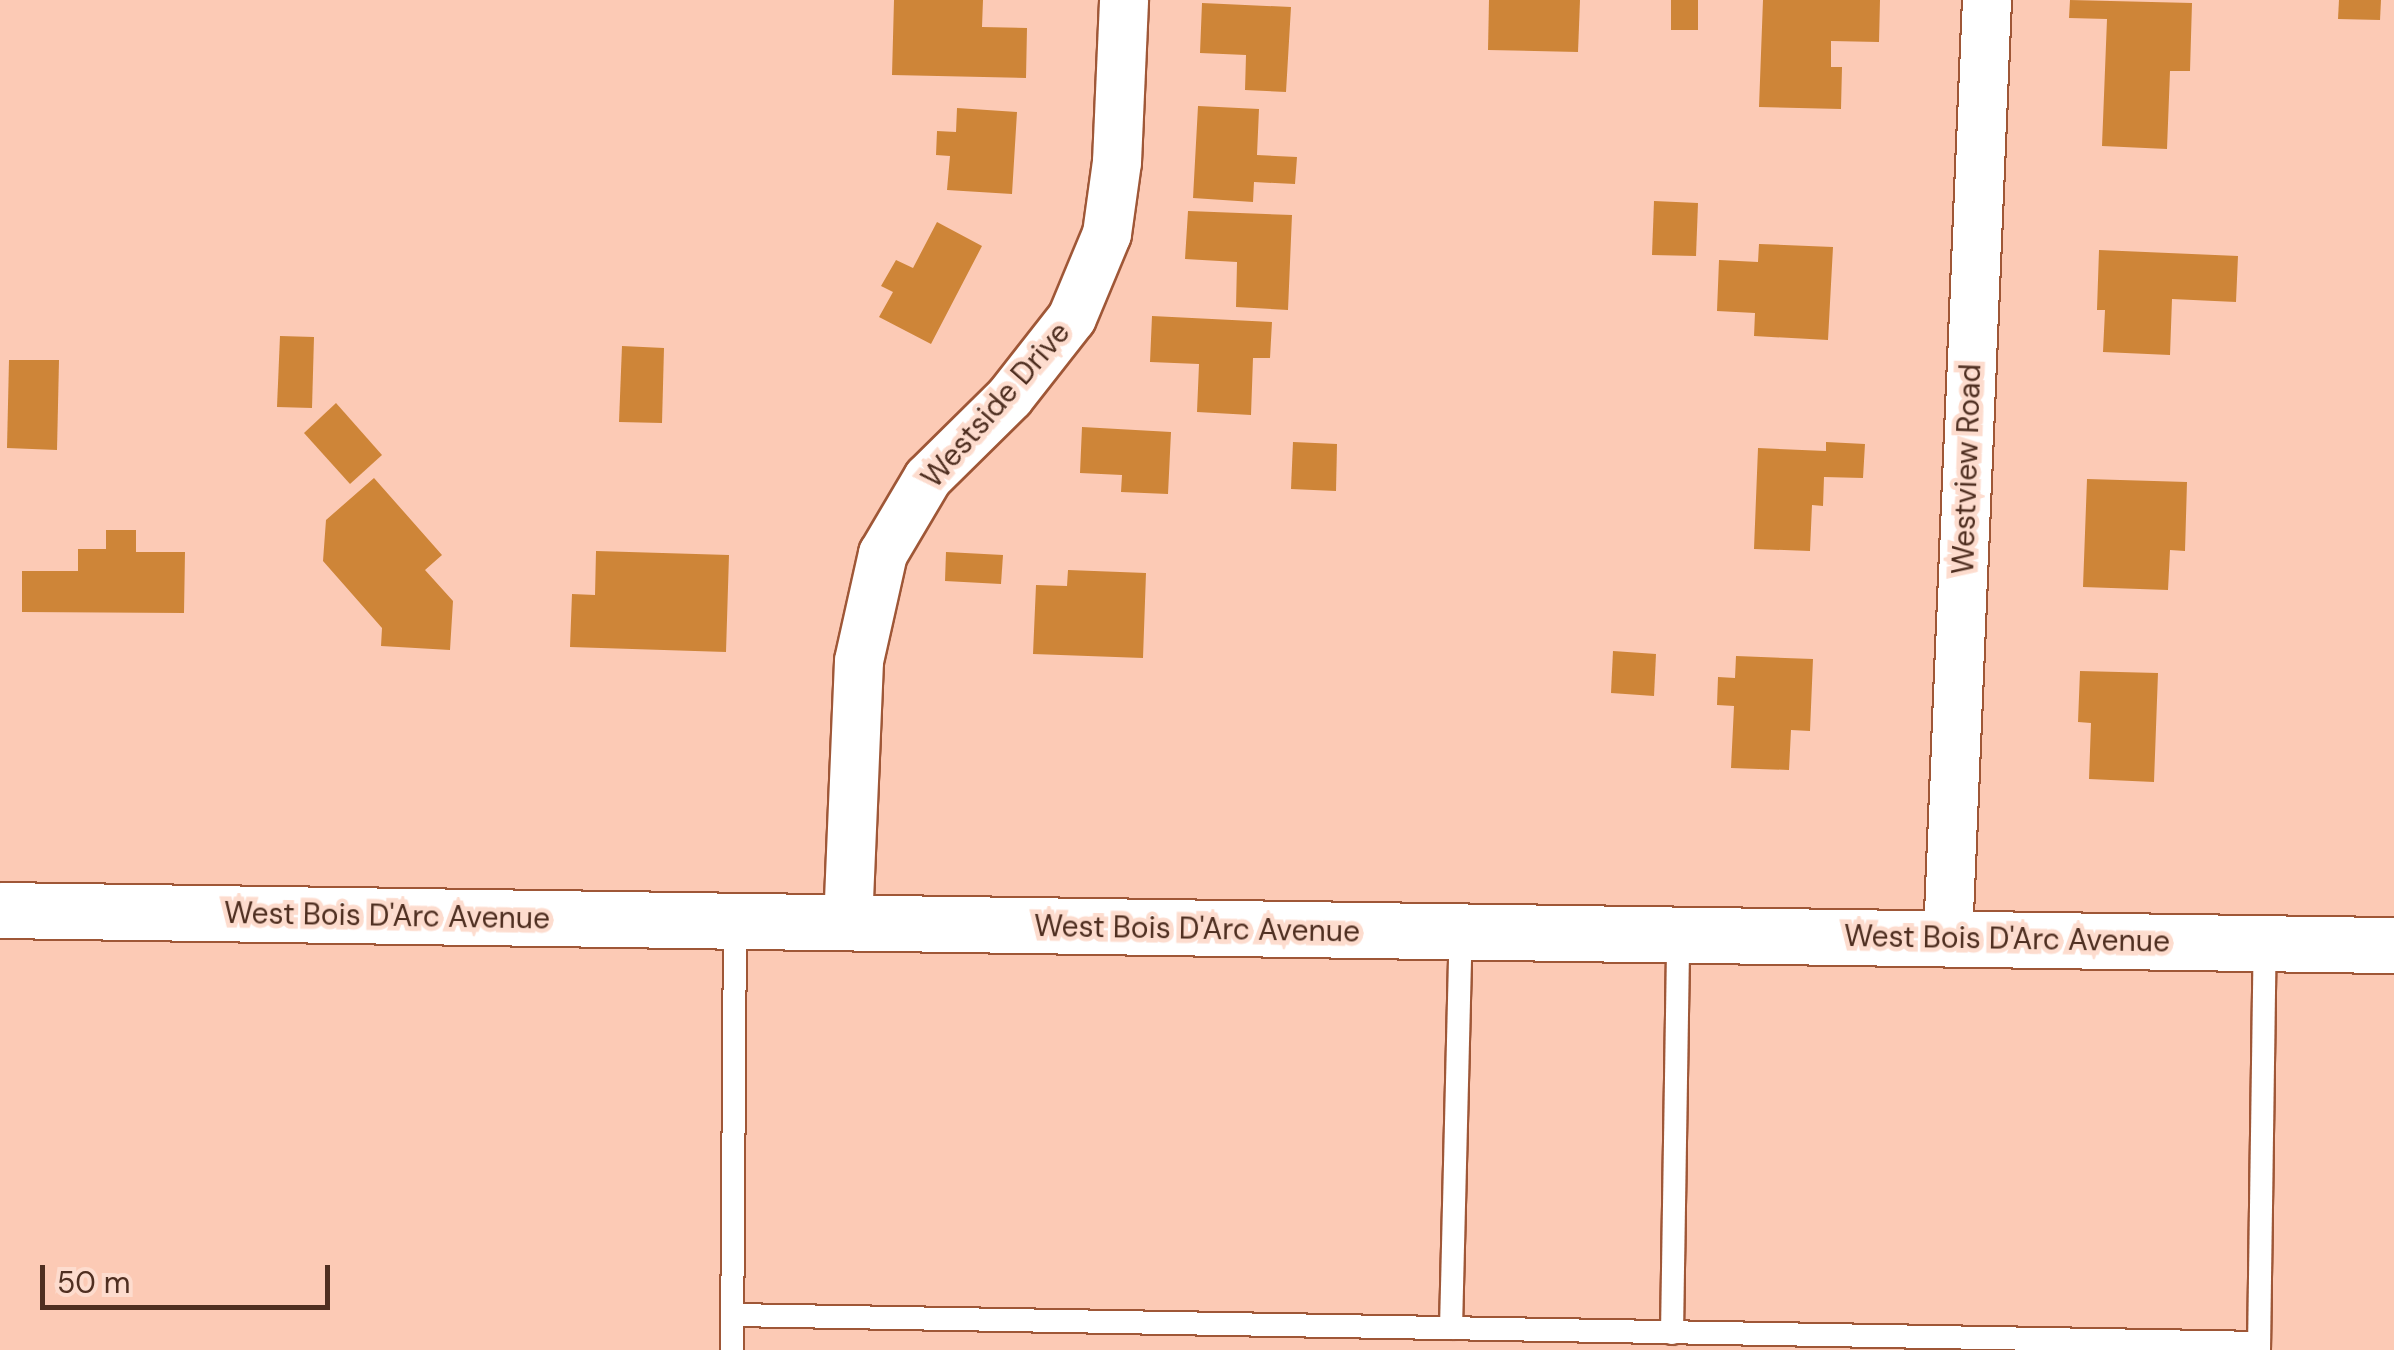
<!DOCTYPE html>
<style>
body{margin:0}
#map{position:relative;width:2394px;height:1350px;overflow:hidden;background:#fccab5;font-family:"DM Sans",sans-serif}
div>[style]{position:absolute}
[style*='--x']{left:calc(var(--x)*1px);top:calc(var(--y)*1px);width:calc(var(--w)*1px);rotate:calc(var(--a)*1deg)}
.building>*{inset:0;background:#ce8538}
.roads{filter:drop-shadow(2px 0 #9f5737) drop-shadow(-2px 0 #9f5737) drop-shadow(0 2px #9f5737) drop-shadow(0 -2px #9f5737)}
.lane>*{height:22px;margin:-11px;padding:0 11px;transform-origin:11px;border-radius:11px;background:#fff}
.street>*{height:48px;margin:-24px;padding:0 24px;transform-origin:24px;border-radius:24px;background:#fff}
.secondary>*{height:55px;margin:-27.5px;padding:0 27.5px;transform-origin:27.5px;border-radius:27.5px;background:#fff}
span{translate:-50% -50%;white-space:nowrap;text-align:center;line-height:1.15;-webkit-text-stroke:9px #fddcce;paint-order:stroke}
.street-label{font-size:30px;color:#4f2f21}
.scale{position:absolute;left:40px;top:1265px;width:290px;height:45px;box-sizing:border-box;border:5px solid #4f2f21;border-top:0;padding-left:12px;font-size:30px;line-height:35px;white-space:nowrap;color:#4f2f21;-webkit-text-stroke:8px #fddcce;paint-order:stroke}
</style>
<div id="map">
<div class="building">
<div style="clip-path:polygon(894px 0,983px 0,982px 27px,1027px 28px,1026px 78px,892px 75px)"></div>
<div style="clip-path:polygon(1489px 0,1580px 0,1578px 52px,1488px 50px)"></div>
<div style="clip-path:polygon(1671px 0,1698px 0,1698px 30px,1671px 30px)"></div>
<div style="clip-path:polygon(1763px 0,1880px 0,1879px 42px,1831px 41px,1831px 67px,1842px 67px,1841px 109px,1759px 107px)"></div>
<div style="clip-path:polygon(2070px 0,2192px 3px,2190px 71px,2170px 71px,2167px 149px,2102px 146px,2107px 19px,2069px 18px)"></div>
<div style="clip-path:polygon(2339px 0,2381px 0,2380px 20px,2338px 19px)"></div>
<div style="clip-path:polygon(1202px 3px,1291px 7px,1286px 92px,1245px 90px,1246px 55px,1200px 53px)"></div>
<div style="clip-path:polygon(1198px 106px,1259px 109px,1257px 155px,1297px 157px,1295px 184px,1254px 182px,1253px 202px,1193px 198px)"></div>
<div style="clip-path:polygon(957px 108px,1017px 112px,1012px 194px,947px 190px,950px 156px,936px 155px,937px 131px,956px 132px)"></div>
<div style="clip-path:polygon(1654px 201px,1698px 203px,1696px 256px,1652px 255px)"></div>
<div style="clip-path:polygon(1188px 211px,1292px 215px,1288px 310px,1236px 307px,1237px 262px,1185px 259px)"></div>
<div style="clip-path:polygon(937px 222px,982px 246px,931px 344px,879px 317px,893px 292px,881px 286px,896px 260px,913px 268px)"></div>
<div style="clip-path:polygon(1759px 244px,1833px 247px,1828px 340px,1754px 336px,1755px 313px,1717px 311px,1719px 260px,1758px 262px)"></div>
<div style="clip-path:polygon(2099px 250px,2238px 256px,2236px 302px,2172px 299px,2170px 355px,2103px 352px,2105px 310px,2097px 310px)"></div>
<div style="clip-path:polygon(1152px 316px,1272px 322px,1270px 358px,1253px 358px,1251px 415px,1197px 412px,1199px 364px,1150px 362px)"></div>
<div style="clip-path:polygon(280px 336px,314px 337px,312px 408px,277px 407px)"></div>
<div style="clip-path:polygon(622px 346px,664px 348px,662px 423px,619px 422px)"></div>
<div style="clip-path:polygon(9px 360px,59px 360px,57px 450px,7px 448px)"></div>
<div style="clip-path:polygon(336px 403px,382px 455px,350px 484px,304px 433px)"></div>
<div style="clip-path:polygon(1082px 427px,1171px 432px,1168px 494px,1121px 492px,1122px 475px,1080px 473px)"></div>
<div style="clip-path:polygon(1293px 442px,1337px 444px,1336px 491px,1291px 489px)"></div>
<div style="clip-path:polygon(1826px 442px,1865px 444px,1863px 478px,1824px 477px,1823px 506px,1812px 505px,1810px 551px,1754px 549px,1758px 448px,1826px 451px)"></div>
<div style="clip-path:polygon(374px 478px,442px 555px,425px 570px,453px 601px,450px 650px,381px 646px,382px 628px,323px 561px,326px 520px)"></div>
<div style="clip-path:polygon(2087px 479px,2187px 482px,2185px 551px,2170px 550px,2168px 590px,2083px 587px)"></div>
<div style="clip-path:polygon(106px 530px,136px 530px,136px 552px,185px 552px,184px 613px,22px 612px,22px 571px,78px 571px,78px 549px,106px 549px)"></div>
<div style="clip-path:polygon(596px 551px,729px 555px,726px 652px,570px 647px,572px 594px,595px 595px)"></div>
<div style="clip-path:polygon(946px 552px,1003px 555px,1001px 584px,945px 581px)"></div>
<div style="clip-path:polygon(1068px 570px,1146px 573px,1143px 658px,1033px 654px,1036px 585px,1067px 586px)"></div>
<div style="clip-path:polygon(1613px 651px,1656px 654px,1654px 696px,1611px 693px)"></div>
<div style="clip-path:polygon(1736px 656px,1813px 659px,1810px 731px,1791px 730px,1789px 770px,1731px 768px,1734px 706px,1717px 705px,1718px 677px,1735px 678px)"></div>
<div style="clip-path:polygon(2080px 671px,2158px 673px,2154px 782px,2089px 779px,2091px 723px,2078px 722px)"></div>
</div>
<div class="roads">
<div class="lane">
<div style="--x:733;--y:1315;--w:1526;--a:1.05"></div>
<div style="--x:1451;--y:1328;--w:396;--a:-88.6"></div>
<div style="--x:1672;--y:1333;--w:398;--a:-89.1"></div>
<div style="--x:732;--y:1350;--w:428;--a:-89.6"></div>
<div style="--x:2259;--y:1350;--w:407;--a:-89.2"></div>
</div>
<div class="street">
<div style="--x:848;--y:924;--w:263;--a:-87.6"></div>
<div style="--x:859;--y:661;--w:110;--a:-77.4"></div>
<div style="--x:883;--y:554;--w:88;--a:-59.4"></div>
<div style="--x:928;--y:478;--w:115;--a:-44.6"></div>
<div style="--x:1010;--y:397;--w:100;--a:-51.9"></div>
<div style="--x:1072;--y:318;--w:91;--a:-67.4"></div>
<div style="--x:1107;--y:234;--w:73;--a:-82.1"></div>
<div style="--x:1117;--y:162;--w:162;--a:-87.5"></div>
<div style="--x:1948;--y:938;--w:939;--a:-87.62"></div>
</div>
<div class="secondary">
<div style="--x:0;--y:910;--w:2394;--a:0.84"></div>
</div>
</div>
<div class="street-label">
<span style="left:996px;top:405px;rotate:-49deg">Westside Drive</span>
<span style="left:1967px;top:469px;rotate:-88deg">Westview Road</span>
<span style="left:387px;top:916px;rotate:1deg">West Bois D'Arc Avenue</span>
<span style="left:1197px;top:929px;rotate:1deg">West Bois D'Arc Avenue</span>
<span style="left:2007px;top:939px;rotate:1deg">West Bois D'Arc Avenue</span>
</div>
<div class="scale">50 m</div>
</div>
